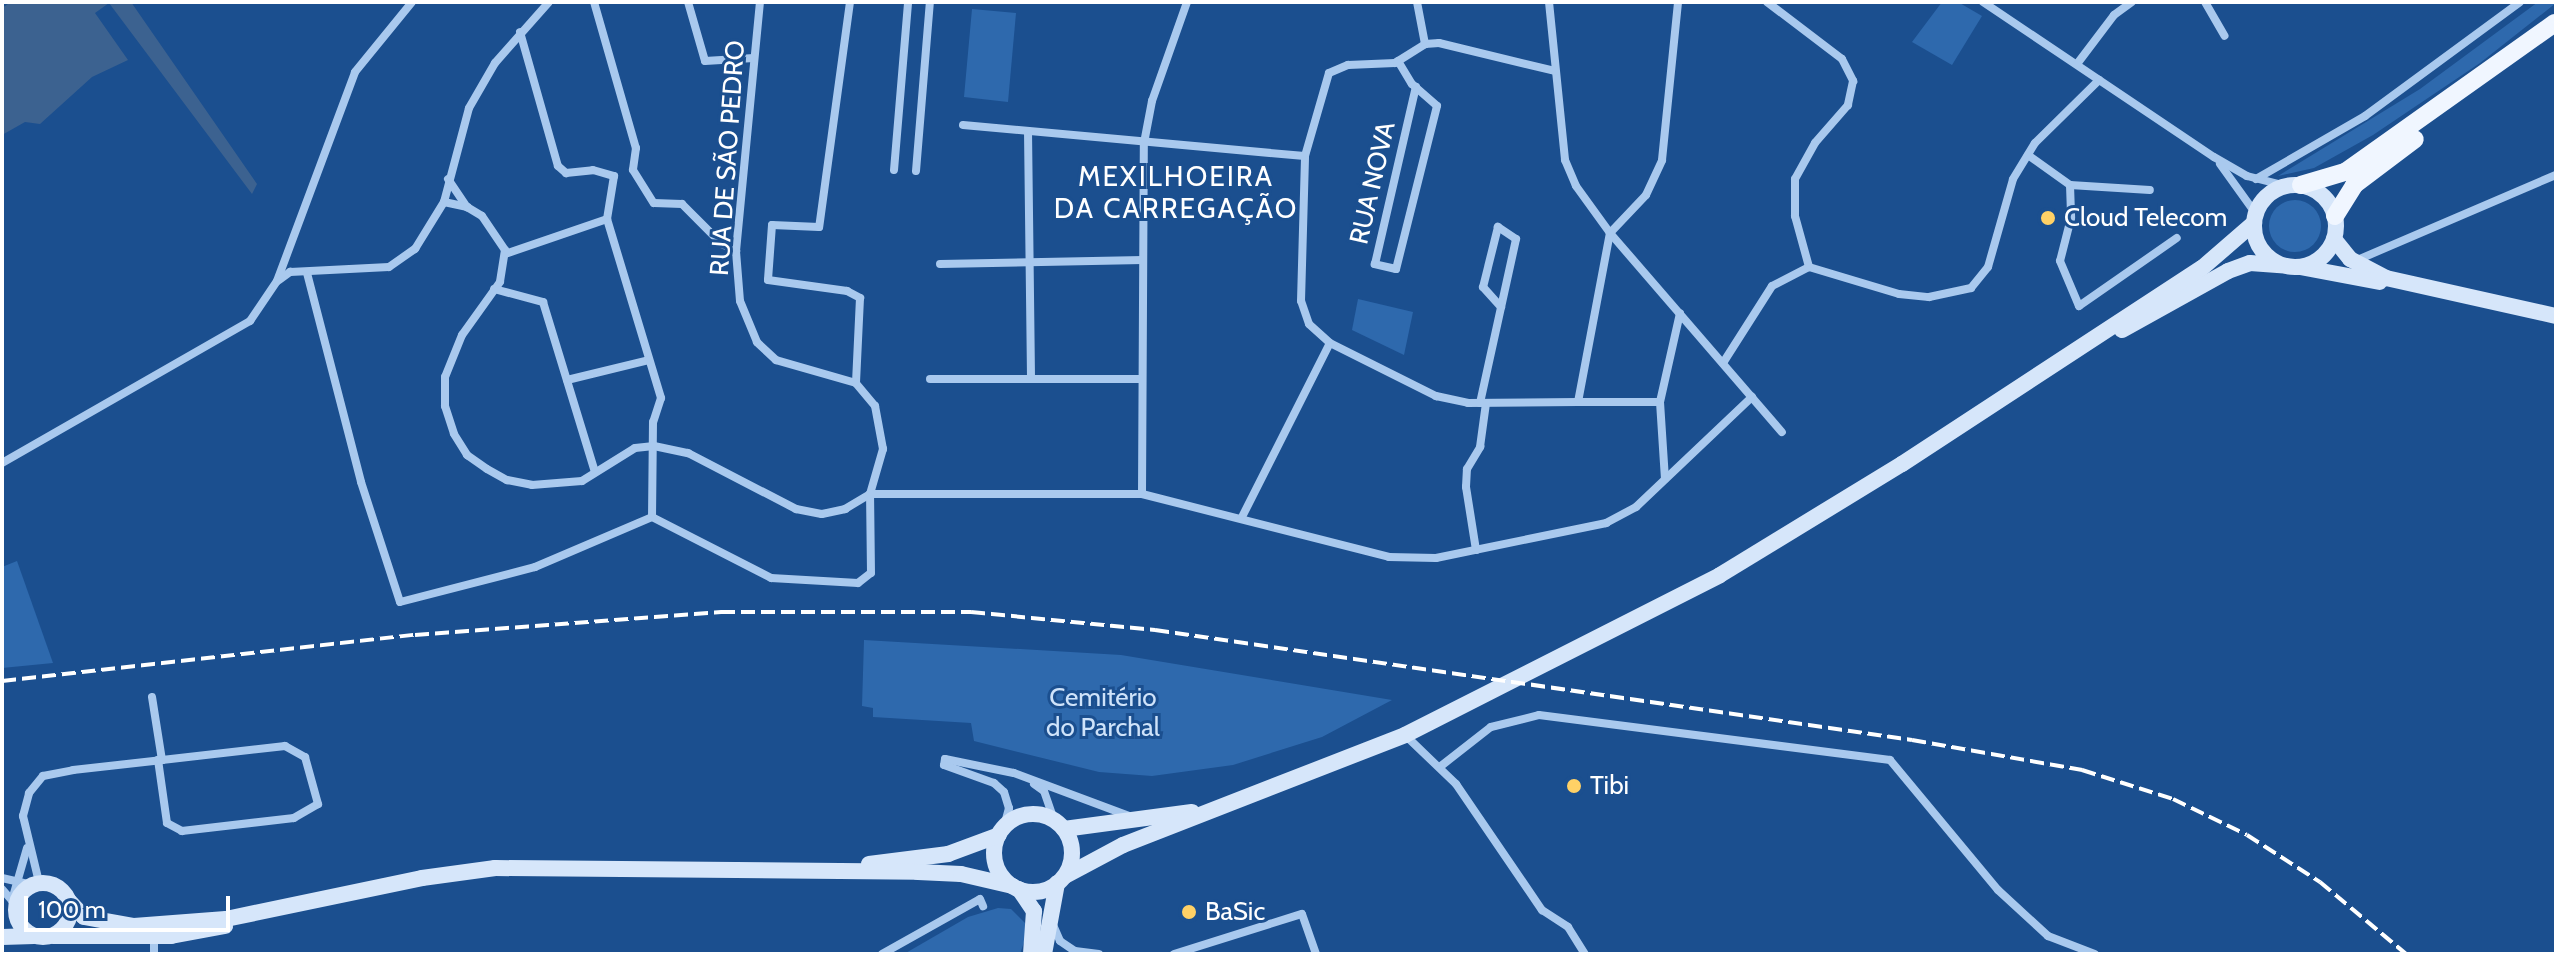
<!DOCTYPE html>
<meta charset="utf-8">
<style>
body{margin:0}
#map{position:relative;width:2558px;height:956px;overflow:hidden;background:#1b4f8f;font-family:Cabin,sans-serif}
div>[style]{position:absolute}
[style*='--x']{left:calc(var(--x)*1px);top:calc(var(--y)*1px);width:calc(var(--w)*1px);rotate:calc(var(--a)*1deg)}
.green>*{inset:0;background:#2e69ad}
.round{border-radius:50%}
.water>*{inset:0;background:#3c6290}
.street>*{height:8px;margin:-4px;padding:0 4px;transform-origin:4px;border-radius:4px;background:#a9c9ee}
.secondary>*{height:16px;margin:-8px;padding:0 8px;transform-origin:8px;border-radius:8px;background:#d6e6fa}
.secondary>.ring{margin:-8px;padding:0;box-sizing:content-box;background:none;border:16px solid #d6e6fa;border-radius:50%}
.primary>*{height:18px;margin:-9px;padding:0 9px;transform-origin:9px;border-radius:9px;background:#f0f6ff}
.rail>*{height:4px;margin-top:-2px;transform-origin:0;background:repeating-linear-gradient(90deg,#fff 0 14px,transparent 0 20px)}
.dots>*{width:22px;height:22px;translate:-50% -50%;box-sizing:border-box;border:4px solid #1b4f8f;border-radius:50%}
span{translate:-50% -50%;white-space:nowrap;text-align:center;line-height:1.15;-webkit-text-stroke:6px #1b4f8f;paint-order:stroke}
.street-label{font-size:26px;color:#fff}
.poi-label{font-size:26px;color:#fff}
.left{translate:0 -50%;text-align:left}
.park-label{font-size:26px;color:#cfe3fa}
.neighbourhood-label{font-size:28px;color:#fff;letter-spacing:2px}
.frame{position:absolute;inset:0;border:4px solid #fff;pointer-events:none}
.scale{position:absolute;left:24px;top:896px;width:206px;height:36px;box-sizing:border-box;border:4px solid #fff;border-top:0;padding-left:10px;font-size:24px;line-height:28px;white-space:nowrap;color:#fff;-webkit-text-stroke:6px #1b4f8f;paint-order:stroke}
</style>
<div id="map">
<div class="green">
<div style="clip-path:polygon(1942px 2px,1958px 2px,1982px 16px,1952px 65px,1912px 42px)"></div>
<div style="clip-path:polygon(2538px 2px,2556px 3px,2480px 63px,2373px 135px,2314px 168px,2278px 176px,2420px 89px)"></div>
<div style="clip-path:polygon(972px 9px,1016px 13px,1008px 102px,964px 97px)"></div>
<div class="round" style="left:2269px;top:200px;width:52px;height:52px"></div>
<div style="clip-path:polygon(1358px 299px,1413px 312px,1404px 355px,1352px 330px)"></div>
<div style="clip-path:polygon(17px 561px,53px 663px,2px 668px,2px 567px)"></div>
<div style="clip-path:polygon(864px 640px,1121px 655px,1392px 700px,1322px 737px,1233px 765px,1152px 776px,1099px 772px,974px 741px,971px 723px,873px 717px,873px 708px,862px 706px)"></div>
<div style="clip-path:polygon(998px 908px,1011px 909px,1029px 927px,1020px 954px,904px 954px,968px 917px)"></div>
</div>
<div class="water">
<div style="clip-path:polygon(11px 2px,131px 2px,257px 184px,252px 194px,109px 3px,95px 13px,128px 60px,92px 77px,40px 124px,25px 122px,2px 135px,2px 8px)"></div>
</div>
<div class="street">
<div style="--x:594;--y:2;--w:152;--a:74"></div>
<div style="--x:636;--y:148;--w:22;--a:98"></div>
<div style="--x:688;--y:2;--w:61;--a:73.9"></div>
<div style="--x:705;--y:61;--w:49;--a:-3.5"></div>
<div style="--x:850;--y:2;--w:227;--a:97.8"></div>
<div style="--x:819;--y:227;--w:47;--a:-177.6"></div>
<div style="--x:772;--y:225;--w:55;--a:94.2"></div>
<div style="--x:768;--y:280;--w:80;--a:7.9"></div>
<div style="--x:847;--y:291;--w:15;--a:28"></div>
<div style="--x:860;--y:298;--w:85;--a:92.7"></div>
<div style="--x:1417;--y:2;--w:43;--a:79.2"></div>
<div style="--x:1549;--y:2;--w:159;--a:84.2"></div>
<div style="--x:1565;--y:160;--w:28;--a:67"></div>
<div style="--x:1576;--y:186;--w:58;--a:54.1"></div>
<div style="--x:1610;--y:233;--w:263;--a:49.2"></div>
<div style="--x:1767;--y:2;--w:94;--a:37.2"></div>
<div style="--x:1842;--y:59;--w:25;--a:63"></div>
<div style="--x:1853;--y:81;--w:25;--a:102"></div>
<div style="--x:1848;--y:105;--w:50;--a:131"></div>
<div style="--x:1815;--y:143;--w:41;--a:119.1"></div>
<div style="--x:1795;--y:179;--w:37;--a:90"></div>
<div style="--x:1795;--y:216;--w:53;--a:74.6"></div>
<div style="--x:1983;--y:2;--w:278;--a:33.9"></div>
<div style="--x:2214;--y:157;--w:38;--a:30"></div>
<div style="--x:2247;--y:176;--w:40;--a:14.4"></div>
<div style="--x:2205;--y:2;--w:39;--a:60"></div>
<div style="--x:520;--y:32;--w:139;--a:74.2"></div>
<div style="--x:558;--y:166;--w:11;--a:41"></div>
<div style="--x:566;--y:173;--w:27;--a:-6"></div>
<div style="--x:593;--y:170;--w:22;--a:16"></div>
<div style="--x:1398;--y:61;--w:27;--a:59"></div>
<div style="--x:1412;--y:84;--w:33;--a:41"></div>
<div style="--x:1437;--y:106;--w:168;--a:104.1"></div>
<div style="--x:1396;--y:269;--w:22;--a:-167"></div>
<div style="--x:1375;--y:264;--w:182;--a:-77"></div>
<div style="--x:2077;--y:64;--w:61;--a:-52.9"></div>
<div style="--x:2114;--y:15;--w:22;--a:-36"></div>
<div style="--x:963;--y:125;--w:343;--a:5.2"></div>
<div style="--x:1028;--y:131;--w:248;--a:89.3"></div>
<div style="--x:2028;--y:155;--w:52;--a:35.5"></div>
<div style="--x:2070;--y:185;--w:80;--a:3.6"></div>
<div style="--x:2220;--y:164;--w:62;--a:54.2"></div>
<div style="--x:633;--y:170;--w:39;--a:58"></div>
<div style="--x:654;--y:203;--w:28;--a:2"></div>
<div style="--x:682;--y:204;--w:57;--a:45"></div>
<div style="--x:722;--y:244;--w:16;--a:27"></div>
<div style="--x:894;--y:170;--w:169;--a:-85.2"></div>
<div style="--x:916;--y:171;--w:170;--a:-85.3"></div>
<div style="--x:614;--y:176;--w:44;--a:99.2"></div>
<div style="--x:607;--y:219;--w:187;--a:73.2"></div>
<div style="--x:661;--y:398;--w:25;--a:108"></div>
<div style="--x:653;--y:422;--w:95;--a:90.6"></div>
<div style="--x:448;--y:179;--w:34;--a:56"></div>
<div style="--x:2256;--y:179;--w:126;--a:-30"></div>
<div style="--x:2365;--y:116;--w:192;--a:-36.3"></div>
<div style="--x:2070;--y:185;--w:33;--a:88"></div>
<div style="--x:2071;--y:218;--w:44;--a:104.3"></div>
<div style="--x:2060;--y:261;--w:49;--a:67.1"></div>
<div style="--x:2079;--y:306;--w:119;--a:-34.8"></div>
<div style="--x:444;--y:202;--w:24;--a:12"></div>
<div style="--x:467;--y:207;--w:17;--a:31"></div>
<div style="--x:482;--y:216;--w:41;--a:55.9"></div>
<div style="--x:505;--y:250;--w:32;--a:99"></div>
<div style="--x:500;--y:282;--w:65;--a:125.6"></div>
<div style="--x:462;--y:335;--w:45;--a:112"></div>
<div style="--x:445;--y:377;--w:29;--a:90"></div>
<div style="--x:445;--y:406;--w:29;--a:72"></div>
<div style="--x:454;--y:434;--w:25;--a:58"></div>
<div style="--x:467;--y:455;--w:24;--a:35"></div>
<div style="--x:487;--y:469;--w:23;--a:29"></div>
<div style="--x:507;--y:480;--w:25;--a:11"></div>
<div style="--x:532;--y:485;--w:50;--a:-4.6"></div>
<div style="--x:582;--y:481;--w:62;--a:-31.9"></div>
<div style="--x:635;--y:448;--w:19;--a:-6"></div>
<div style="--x:654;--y:446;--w:35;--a:12"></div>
<div style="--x:688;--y:453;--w:122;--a:27.4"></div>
<div style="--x:796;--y:509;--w:26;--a:11"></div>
<div style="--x:822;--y:514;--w:24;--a:-12"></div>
<div style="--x:845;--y:509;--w:29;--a:-31"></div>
<div style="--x:870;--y:494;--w:47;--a:-73.9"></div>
<div style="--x:883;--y:449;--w:44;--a:-100.5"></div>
<div style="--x:875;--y:406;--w:30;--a:-130"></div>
<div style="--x:856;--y:383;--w:83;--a:-164"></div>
<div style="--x:776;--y:360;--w:26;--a:-137"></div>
<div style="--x:757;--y:342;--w:44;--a:-112.5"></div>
<div style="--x:740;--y:301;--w:50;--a:-94.6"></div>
<div style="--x:736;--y:251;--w:250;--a:-84.5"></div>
<div style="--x:1610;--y:233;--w:52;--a:-46.5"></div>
<div style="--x:1646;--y:195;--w:38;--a:-65"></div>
<div style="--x:1662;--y:160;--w:159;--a:-84.2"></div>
<div style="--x:505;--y:254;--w:108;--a:-18.9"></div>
<div style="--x:2355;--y:261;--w:219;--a:-23.2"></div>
<div style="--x:940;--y:264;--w:203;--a:-1.1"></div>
<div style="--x:307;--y:273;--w:216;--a:75.5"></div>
<div style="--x:361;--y:482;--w:126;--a:72"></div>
<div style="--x:400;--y:602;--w:139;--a:-14.5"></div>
<div style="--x:535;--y:567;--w:127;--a:-23.1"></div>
<div style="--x:652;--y:517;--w:134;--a:27.1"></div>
<div style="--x:771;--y:578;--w:87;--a:3.3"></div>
<div style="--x:858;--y:583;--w:16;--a:-38"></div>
<div style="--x:871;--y:573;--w:79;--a:-90.7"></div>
<div style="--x:870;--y:494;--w:272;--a:0"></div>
<div style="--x:1142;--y:494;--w:351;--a:-89.7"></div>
<div style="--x:1144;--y:143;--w:43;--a:-79.2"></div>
<div style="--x:1152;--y:101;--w:105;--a:-70.5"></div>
<div style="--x:279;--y:280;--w:14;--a:-36"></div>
<div style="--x:290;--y:272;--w:99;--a:-2.9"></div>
<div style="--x:389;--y:267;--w:32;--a:-35"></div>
<div style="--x:415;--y:249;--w:55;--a:-58.3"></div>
<div style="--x:444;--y:202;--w:97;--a:-75.1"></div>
<div style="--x:469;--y:108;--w:52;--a:-60"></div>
<div style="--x:495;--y:63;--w:81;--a:-48.5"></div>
<div style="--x:494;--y:289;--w:51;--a:14.9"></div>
<div style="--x:543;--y:302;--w:178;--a:73"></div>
<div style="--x:1330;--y:343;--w:119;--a:26.6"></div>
<div style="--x:1436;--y:396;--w:33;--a:12"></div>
<div style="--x:1468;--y:403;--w:110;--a:-0.5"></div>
<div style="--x:1578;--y:402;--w:172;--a:-79.3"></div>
<div style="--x:1723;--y:363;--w:91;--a:-57.5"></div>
<div style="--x:1772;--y:286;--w:42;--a:-27.2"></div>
<div style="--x:1809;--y:267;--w:94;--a:16.7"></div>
<div style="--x:1899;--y:294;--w:30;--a:6"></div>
<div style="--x:1929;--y:297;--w:43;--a:-12.1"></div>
<div style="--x:1971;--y:288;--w:27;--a:-51"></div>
<div style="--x:1988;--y:267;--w:91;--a:-74.1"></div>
<div style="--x:2013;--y:179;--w:42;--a:-58.6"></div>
<div style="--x:2035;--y:143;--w:90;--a:-44.5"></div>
<div style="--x:930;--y:379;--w:212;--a:0"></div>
<div style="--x:567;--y:380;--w:84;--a:-13.7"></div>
<div style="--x:1578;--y:402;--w:82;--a:0"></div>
<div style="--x:1660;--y:402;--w:91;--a:-77.3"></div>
<div style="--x:1660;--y:402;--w:77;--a:86.3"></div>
<div style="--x:1480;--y:403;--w:168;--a:-77.6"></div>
<div style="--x:1516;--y:239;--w:22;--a:-146"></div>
<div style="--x:1498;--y:227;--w:62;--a:104"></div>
<div style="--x:1483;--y:287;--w:27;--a:48"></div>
<div style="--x:2;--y:463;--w:286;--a:-29.8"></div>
<div style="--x:250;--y:321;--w:48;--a:-56"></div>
<div style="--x:277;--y:281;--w:223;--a:-69.5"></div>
<div style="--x:355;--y:72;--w:90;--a:-50.8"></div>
<div style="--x:1142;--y:494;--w:255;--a:14.3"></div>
<div style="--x:1389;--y:557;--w:47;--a:1.2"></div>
<div style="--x:1436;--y:558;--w:174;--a:-11.6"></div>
<div style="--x:1606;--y:523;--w:34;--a:-28"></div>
<div style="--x:1636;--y:507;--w:160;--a:-43.5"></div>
<div style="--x:1242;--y:517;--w:195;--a:-63.2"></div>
<div style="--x:1330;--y:343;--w:28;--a:-138"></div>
<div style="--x:1309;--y:324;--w:24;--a:-109"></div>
<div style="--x:1301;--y:301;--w:145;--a:-88.4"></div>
<div style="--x:1305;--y:156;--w:86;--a:-73.9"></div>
<div style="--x:1329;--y:73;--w:21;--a:-23"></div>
<div style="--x:1348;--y:65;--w:47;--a:-2.4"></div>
<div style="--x:1395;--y:63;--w:36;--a:-32"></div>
<div style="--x:1425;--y:44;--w:14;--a:-4"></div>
<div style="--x:1439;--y:43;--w:119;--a:13.6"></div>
<div style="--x:1476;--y:550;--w:64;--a:-99"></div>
<div style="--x:1466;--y:487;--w:18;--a:-87"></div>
<div style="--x:1467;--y:469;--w:26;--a:-59"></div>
<div style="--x:1480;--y:447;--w:44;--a:-82.2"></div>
<div style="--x:152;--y:697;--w:64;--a:81"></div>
<div style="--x:1405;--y:735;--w:71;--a:43.9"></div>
<div style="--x:1456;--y:784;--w:153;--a:55.7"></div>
<div style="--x:1542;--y:910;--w:31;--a:33"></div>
<div style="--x:1568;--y:927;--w:32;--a:58"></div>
<div style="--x:945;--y:759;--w:70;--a:11.5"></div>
<div style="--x:1014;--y:773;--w:123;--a:20.5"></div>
<div style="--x:945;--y:759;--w:6;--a:99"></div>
<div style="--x:944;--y:765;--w:53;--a:19.8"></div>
<div style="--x:994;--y:783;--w:13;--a:42"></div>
<div style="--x:1004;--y:792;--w:17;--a:73"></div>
<div style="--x:1009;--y:808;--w:20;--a:105"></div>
<div style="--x:1441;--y:766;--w:63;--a:-38"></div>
<div style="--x:1491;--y:727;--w:49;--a:-14"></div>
<div style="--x:1539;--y:715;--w:354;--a:7.3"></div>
<div style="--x:1890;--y:760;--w:169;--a:50.3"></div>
<div style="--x:1998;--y:890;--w:68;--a:42.6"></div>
<div style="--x:2048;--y:936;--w:50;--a:21"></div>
<div style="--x:1034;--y:784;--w:12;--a:35"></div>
<div style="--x:1044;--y:791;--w:31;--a:71"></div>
<div style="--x:2;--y:878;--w:31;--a:13"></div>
<div style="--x:52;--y:884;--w:15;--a:-157"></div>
<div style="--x:38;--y:878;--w:64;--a:-103.6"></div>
<div style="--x:23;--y:816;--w:24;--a:-75"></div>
<div style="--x:29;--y:793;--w:22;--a:-51"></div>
<div style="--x:43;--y:776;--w:31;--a:-11"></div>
<div style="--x:73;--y:770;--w:90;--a:-6.4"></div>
<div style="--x:162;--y:760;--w:124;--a:-6.5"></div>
<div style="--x:285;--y:746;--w:23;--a:29"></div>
<div style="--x:305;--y:757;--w:49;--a:74.5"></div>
<div style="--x:318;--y:804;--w:28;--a:150"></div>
<div style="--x:294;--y:818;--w:113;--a:173.4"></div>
<div style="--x:182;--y:831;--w:17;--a:-152"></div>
<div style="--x:167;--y:823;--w:64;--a:-98.1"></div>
<div style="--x:2;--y:889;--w:21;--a:49"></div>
<div style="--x:12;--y:900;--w:54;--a:-73.9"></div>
<div style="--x:1053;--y:925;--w:17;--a:66"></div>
<div style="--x:1060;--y:941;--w:18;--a:34"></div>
<div style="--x:1075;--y:951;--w:24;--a:7"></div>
<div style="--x:154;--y:944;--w:10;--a:90"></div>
<div style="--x:882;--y:954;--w:112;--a:-29.3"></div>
<div style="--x:980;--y:899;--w:8;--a:67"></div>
<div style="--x:1174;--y:954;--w:134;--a:-17.4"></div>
<div style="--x:1302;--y:914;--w:42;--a:70.7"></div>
</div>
<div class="secondary">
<div class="ring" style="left:2254px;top:185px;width:66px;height:66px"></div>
<div style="--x:2334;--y:239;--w:26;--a:51"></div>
<div style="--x:2350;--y:259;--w:41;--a:27.8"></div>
<div style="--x:2386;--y:278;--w:174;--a:12.6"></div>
<div style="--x:2300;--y:267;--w:81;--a:10.6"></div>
<div style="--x:2122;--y:330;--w:121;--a:-29.1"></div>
<div style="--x:2228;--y:271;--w:23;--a:-20"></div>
<div style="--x:2250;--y:263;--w:31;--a:4"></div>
<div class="ring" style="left:994px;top:814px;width:62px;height:62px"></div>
<div style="--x:1064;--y:829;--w:129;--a:-7.6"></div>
<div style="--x:869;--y:864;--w:80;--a:-7.2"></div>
<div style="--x:948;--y:854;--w:54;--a:-20.4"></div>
<div style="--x:1065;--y:876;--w:66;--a:-28.1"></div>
<div style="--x:1123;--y:845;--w:303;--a:-21.3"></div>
<div style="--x:1405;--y:735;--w:353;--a:-26.9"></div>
<div style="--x:1720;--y:575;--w:213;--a:-31.4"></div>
<div style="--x:1902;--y:464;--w:358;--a:-33.2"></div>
<div style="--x:2202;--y:268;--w:69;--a:-40.9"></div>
<div class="ring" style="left:16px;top:883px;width:38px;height:38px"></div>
<div style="--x:1019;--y:889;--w:27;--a:56"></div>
<div style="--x:1034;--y:911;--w:43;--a:94"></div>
<div style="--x:68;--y:900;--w:23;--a:47"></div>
<div style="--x:84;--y:917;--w:51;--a:10.2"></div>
<div style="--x:134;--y:926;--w:92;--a:-4.4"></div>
<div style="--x:226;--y:919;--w:200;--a:-11.8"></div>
<div style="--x:422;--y:878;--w:74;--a:-7.8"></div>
<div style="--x:495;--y:868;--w:423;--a:0.5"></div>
<div style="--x:918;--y:872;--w:43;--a:2.7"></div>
<div style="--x:961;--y:874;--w:53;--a:13"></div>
<div style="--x:53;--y:936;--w:118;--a:0"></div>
<div style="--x:171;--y:936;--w:55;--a:-10.5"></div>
<div style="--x:2;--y:937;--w:32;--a:-2"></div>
<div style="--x:1044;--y:954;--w:72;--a:-79.6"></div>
</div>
<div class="primary">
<div style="--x:2301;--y:185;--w:46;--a:-16.5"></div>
<div style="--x:2345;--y:172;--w:257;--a:-35.4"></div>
<div style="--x:2335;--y:216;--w:36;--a:-58"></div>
<div style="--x:2354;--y:185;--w:76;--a:-37"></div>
</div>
<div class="rail">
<div style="--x:2;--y:681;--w:416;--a:-6.4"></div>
<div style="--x:415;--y:635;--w:307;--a:-4.3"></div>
<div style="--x:721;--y:612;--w:250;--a:0"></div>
<div style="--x:971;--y:612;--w:185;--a:5.6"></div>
<div style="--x:1155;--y:630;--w:765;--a:8.27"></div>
<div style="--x:1912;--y:740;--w:173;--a:10"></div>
<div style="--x:2082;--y:770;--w:96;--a:17.7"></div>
<div style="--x:2173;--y:799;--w:82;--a:25.9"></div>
<div style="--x:2247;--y:835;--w:87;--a:32.8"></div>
<div style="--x:2320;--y:882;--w:112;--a:39.9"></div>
</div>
<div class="dots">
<div style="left:2048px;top:218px;background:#ffd166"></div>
<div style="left:1574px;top:786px;background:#ffd166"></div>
<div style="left:1189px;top:912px;background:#ffd166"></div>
</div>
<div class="street-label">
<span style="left:728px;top:158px;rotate:-86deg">RUA DE SÃO PEDRO</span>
<span style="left:1373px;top:183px;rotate:-77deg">RUA NOVA</span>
</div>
<div class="poi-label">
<span class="left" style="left:2064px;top:218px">Cloud Telecom</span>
<span class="left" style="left:1590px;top:786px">Tibi</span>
<span class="left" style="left:1205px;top:912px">BaSic</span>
</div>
<div class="park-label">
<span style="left:1103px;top:713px">Cemitério<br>do Parchal</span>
</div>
<div class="neighbourhood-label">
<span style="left:1176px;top:192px">MEXILHOEIRA<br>DA CARREGAÇÃO</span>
</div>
<div class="frame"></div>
<div class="scale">100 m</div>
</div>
